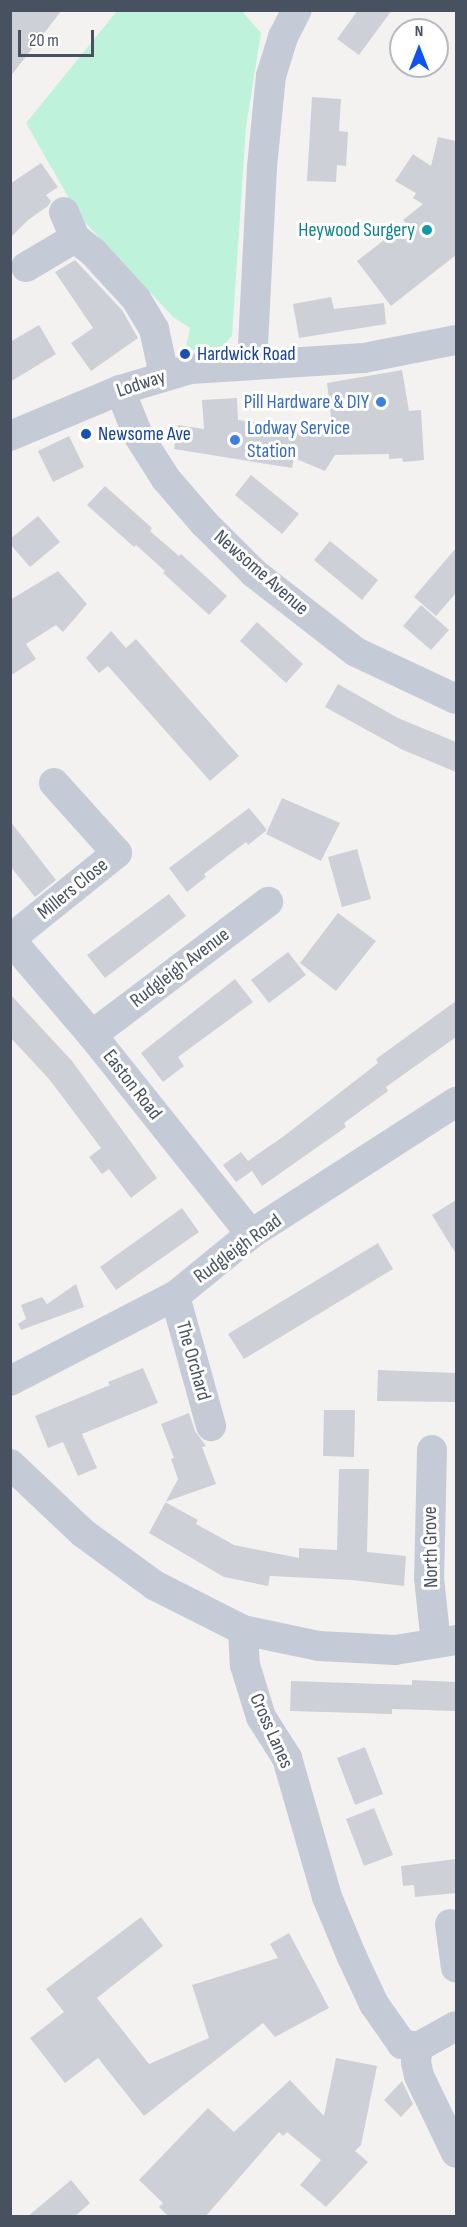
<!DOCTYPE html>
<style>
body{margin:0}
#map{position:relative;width:467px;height:2227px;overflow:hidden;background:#f4f2f1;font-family:"Sofia Sans Condensed",sans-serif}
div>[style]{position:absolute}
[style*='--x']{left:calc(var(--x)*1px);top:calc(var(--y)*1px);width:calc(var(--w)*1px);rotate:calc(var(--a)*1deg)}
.green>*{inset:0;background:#bff2da}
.building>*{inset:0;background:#cdd0d7}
.minor>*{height:30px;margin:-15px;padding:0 15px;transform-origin:15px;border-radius:15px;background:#c5cbd6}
.dots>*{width:16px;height:16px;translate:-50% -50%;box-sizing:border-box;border:3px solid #fff;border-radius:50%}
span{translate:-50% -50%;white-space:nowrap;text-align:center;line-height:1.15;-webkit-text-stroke:6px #fff;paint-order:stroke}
.culture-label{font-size:20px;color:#0d838f}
.right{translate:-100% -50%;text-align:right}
.transit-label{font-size:20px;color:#164399}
.left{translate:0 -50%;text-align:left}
.street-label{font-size:20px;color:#485160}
.shop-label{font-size:20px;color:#366cbe}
.frame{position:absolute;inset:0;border:12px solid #485160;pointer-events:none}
.north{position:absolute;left:389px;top:18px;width:60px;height:60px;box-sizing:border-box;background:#fff;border:2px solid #b6b9bf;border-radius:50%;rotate:0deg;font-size:16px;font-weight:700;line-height:24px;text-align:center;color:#485160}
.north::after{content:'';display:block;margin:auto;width:21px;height:27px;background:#1052ef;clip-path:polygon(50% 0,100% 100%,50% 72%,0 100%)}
.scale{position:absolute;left:18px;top:30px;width:76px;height:27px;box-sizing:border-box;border:3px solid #485160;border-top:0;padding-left:8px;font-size:18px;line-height:21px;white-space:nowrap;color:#485160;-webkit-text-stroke:4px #fff;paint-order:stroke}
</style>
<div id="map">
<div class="green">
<div style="clip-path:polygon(117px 11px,242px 11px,261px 33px,246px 127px,232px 336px,224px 345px,211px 351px,201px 353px,186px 347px,190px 328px,173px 317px,79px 216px,26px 123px)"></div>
</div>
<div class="building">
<div style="clip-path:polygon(10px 10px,62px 10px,10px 77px)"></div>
<div style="clip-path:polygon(358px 10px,392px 10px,359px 55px,337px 39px)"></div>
<div style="clip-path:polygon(312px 97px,341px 99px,339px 131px,348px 132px,346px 166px,337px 165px,336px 182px,307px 181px)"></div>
<div style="clip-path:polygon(438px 137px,456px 141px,456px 255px,391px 306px,357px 261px,406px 223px,403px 220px,423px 204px,413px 198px,416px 193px,395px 181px,413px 154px,431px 166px)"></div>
<div style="clip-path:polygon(41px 163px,58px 187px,46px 195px,51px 201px,48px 206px,28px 220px,10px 238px,10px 184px)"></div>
<div style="clip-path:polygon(75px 260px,122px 310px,138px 338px,91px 371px,71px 343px,93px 328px,55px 272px)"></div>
<div style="clip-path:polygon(331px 297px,334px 309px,384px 303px,386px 324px,299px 338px,293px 304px)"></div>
<div style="clip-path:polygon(39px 325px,56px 354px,10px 382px,10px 342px)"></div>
<div style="clip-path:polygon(402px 370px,409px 411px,421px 410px,424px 460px,403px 462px,402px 458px,389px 459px,389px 454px,335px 455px,325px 471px,294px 458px,292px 468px,174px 449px,178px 425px,204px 429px,202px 400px,237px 398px,238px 420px,308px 430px,308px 425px,332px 426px,327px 383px)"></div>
<div style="clip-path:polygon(69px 436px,84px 467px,53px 482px,38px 451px)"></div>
<div style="clip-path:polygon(251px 475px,299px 514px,282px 534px,235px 495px)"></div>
<div style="clip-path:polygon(105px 486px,152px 528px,150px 531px,179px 556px,181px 554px,227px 596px,209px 615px,163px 573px,165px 571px,136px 545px,134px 547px,87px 505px)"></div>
<div style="clip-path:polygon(38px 516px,60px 542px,30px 567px,10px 544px,10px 539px)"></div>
<div style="clip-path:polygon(330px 541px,378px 580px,362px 600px,314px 560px)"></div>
<div style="clip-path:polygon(456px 548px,456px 593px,436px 616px,414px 597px)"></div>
<div style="clip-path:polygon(58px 571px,87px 604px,63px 632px,56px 625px,26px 644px,36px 659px,10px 676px,10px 600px)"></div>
<div style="clip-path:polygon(421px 605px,449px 630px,431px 650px,403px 626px)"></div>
<div style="clip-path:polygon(257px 622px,303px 664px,286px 683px,240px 641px)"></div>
<div style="clip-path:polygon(111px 631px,126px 648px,136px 639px,239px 756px,210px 781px,108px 666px,99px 673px,86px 658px)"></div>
<div style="clip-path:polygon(338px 684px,398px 718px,456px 742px,456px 772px,403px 750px,325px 707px)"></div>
<div style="clip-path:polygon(282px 798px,340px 823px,321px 861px,266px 834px)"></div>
<div style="clip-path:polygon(249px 808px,267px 830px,248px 845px,246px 842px,204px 874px,206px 877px,187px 892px,169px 868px)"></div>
<div style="clip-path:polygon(10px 821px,56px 880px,35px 897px,10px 866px)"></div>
<div style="clip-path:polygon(357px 849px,371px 899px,342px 907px,328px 857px)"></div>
<div style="clip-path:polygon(169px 894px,186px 916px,105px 978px,87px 955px)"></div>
<div style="clip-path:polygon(338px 913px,376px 941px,336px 991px,300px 963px)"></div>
<div style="clip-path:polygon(288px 952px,306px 975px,269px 1003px,251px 980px)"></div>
<div style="clip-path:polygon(235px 979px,253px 1002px,178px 1057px,184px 1066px,163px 1082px,141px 1053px)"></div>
<div style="clip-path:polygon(10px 994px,72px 1061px,157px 1178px,131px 1198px,109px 1169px,102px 1174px,89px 1157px,101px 1148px,49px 1079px,10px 1037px)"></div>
<div style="clip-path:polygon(456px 1001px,456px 1037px,386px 1087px,388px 1091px,344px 1123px,346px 1127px,262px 1186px,252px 1171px,236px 1182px,223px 1165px,241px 1152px,248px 1161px,284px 1136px,378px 1063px,376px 1059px)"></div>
<div style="clip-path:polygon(456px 1200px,456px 1254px,432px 1215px)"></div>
<div style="clip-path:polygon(182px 1208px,199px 1232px,116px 1290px,100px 1267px)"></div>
<div style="clip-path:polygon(378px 1243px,393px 1269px,244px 1359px,228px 1334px)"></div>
<div style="clip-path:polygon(76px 1284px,84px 1307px,21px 1330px,18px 1324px,26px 1319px,21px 1305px,42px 1297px,47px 1304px)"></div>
<div style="clip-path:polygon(143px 1368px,158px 1403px,82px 1434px,97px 1468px,78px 1476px,63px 1442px,48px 1448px,35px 1416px,110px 1385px,108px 1382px)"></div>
<div style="clip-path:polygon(378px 1370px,456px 1373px,456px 1402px,377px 1401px)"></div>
<div style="clip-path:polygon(324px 1410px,355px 1410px,354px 1457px,323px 1456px)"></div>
<div style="clip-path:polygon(189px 1413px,195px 1431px,206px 1446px,202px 1447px,216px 1484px,165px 1502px,198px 1520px,196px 1524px,234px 1545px,299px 1558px,299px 1548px,337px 1550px,339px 1469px,369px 1469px,367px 1552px,406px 1556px,404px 1586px,352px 1580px,270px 1576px,268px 1586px,224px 1577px,149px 1533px,178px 1479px,171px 1459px,174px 1458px,161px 1424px)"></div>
<div style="clip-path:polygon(412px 1680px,456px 1682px,456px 1711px,392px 1709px,392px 1714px,290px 1711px,291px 1681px,412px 1685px)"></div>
<div style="clip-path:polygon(365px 1747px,383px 1794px,355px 1805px,337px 1758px)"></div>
<div style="clip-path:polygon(374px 1808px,393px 1855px,364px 1866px,346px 1819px)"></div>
<div style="clip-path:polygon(456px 1859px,456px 1893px,415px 1897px,414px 1885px,403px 1886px,401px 1866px)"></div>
<div style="clip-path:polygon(141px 1917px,163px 1946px,97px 1998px,149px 2064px,209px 2038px,192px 1985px,278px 1958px,270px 1944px,289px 1933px,329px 2008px,275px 2037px,263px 2023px,144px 2116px,98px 2058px,65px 2083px,30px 2038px,64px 2012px,46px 1989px)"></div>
<div style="clip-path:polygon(336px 2058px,377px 2066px,361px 2145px,355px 2151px,368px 2162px,326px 2207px,300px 2185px,321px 2160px,287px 2132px,283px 2136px,279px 2132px,205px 2217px,169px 2217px,159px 2207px,163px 2203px,139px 2180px,208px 2108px,234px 2132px,290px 2080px,324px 2116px)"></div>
<div style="clip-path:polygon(402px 2081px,413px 2104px,401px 2117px,384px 2100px)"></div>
<div style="clip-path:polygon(71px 2180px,90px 2203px,74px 2217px,27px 2217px)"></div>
</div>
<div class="minor">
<div style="--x:64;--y:212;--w:28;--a:67"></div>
<div style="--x:75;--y:238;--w:23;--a:38"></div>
<div style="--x:93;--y:252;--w:64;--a:47.5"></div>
<div style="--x:136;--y:299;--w:35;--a:59"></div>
<div style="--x:154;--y:329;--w:47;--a:77.7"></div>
<div style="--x:26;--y:267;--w:57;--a:-30.6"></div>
<div style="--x:252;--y:365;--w:198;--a:-87.1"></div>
<div style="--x:262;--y:167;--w:91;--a:-84.4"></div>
<div style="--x:271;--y:76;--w:41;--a:-72.9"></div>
<div style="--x:283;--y:37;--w:30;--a:-63"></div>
<div style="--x:120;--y:390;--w:48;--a:68.2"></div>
<div style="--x:138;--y:435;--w:52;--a:57.5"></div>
<div style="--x:166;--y:479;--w:58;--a:49.2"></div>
<div style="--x:204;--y:523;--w:71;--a:45"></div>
<div style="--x:254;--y:573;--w:129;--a:37.8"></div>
<div style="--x:356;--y:652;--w:110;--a:25.2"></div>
<div style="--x:10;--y:436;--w:119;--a:-22.7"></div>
<div style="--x:120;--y:390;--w:73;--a:-16.7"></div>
<div style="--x:190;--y:369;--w:174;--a:-3.6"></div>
<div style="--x:364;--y:358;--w:94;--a:-11.1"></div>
<div style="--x:54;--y:783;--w:94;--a:48"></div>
<div style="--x:117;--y:853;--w:137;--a:141.2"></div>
<div style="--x:10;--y:939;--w:126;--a:49.5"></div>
<div style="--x:92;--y:1035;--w:255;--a:51.4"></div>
<div style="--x:92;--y:1035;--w:221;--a:-37.1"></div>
<div style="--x:175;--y:1296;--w:135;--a:74.5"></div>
<div style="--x:10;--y:1381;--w:186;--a:-27.3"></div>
<div style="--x:175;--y:1296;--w:98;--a:-39.2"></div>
<div style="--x:251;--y:1234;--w:244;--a:-32.8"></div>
<div style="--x:432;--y:1450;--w:128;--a:91.3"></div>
<div style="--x:429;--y:1578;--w:65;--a:83.9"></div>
<div style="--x:10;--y:1464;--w:100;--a:43.4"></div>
<div style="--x:83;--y:1533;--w:88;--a:36.2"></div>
<div style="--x:154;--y:1585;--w:100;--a:26.8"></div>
<div style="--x:243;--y:1630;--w:78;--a:11.9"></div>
<div style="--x:319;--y:1646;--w:76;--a:3"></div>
<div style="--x:395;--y:1650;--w:62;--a:-9.3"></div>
<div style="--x:243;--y:1630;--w:35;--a:87"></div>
<div style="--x:245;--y:1665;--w:54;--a:72.9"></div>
<div style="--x:261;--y:1717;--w:49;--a:57.6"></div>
<div style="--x:287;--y:1758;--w:145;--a:73.9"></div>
<div style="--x:327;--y:1897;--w:65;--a:67.4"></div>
<div style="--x:352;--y:1957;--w:52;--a:64.9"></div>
<div style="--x:374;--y:2004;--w:49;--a:55"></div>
<div style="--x:402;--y:2044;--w:16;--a:11"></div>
<div style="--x:450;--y:1924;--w:44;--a:82.2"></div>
<div style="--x:418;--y:2047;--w:15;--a:98"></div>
<div style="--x:416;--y:2062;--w:14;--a:78"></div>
<div style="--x:419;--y:2076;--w:85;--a:64.3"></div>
<div style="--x:418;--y:2047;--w:43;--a:-28.9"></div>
</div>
<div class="dots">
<div style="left:427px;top:230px;background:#0f9aa8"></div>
<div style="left:185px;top:354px;background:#1a4fb4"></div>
<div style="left:381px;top:402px;background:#3f7fe0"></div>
<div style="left:86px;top:434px;background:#1a4fb4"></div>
<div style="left:235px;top:440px;background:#3f7fe0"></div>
</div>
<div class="culture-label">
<span class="right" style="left:415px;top:230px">Heywood Surgery</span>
</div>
<div class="transit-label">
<span class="left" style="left:197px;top:354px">Hardwick Road</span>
<span class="left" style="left:98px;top:434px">Newsome Ave</span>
</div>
<div class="street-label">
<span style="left:141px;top:384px;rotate:-18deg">Lodway</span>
<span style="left:261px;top:573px;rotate:41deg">Newsome Avenue</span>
<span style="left:73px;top:889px;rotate:-39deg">Millers Close</span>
<span style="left:180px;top:968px;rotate:-37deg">Rudgleigh Avenue</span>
<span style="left:132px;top:1085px;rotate:52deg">Easton Road</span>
<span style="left:238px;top:1249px;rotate:-36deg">Rudgleigh Road</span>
<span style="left:193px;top:1361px;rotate:74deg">The Orchard</span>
<span style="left:431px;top:1547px;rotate:-91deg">North Grove</span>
<span style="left:271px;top:1731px;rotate:66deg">Cross Lanes</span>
</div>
<div class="shop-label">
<span class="right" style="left:369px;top:402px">Pill Hardware &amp; DIY</span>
<span class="left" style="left:247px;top:440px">Lodway Service<br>Station</span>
</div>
<div class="frame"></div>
<div class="north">N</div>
<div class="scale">20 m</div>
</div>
